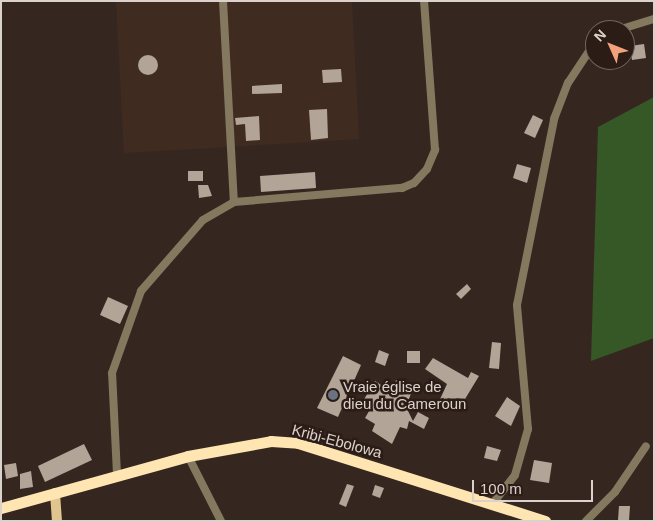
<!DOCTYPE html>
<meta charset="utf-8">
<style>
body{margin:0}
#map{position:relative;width:655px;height:522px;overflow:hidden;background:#352720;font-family:Arial,sans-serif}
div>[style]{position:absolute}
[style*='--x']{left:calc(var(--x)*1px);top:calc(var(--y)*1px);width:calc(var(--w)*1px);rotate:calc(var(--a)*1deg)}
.built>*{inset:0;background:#402b21}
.green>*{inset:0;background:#365726}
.building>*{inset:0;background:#b2a497}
.round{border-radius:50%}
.minor>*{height:8px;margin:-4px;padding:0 4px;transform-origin:4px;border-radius:4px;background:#84785e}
.major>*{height:10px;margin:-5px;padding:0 5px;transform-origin:5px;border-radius:5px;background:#e0c58f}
.highway>*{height:11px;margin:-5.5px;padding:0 5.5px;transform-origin:5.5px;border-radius:5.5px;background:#fee5b1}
.dots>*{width:14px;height:14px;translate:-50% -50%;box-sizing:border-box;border:2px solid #2b1d16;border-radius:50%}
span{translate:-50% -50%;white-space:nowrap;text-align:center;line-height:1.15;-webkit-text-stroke:5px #2b1d16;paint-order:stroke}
.poi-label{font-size:15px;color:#dcd2cd}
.left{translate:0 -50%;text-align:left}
.street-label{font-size:15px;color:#dcd2cd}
.frame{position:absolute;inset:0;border:2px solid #dcd2cd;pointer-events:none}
.north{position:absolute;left:585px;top:20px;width:50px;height:50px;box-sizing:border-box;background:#2b1d16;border:1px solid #72655f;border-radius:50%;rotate:314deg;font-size:14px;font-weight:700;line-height:20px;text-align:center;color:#dcd2cd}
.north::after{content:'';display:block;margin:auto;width:18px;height:22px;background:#f1a17b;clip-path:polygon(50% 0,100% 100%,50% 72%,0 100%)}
.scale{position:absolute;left:472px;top:480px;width:121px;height:22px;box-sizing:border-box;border:2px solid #dcd2cd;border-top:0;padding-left:6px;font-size:15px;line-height:18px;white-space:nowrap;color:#dcd2cd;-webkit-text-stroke:4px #2b1d16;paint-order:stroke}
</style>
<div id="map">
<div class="built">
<div style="clip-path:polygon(116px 1px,352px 1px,359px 139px,124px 153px)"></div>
</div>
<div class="green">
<div style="clip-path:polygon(654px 97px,654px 338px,591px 361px,598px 127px)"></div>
</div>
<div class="building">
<div style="clip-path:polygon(644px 44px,646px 58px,632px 60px,630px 46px)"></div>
<div class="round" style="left:138px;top:55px;width:20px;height:20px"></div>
<div style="clip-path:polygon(341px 69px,342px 82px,323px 83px,322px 70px)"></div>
<div style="clip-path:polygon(282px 84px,282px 93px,252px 94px,252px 86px)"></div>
<div style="clip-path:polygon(327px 109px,328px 138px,311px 140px,309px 110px)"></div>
<div style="clip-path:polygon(533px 115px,543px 120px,535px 138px,524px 133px)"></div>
<div style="clip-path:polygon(259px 116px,260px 140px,246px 141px,245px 124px,236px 125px,235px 118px)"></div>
<div style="clip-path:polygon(517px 164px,531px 168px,527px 183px,513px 178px)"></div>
<div style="clip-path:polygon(188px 171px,203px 171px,203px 181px,188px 181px)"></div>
<div style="clip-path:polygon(315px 172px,316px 188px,261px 192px,260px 176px)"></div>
<div style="clip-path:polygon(198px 185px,208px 185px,212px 196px,199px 198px)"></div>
<div style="clip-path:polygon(467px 284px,471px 289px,461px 299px,456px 294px)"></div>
<div style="clip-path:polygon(108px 297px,128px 306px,120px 324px,100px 315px)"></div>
<div style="clip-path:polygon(492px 342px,501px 343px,499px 369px,489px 368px)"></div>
<div style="clip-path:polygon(379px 350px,389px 354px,385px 366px,375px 362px)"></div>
<div style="clip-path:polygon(407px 351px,420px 351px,420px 363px,407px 363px)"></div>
<div style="clip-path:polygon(343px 356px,361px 365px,338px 417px,317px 408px)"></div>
<div style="clip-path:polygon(433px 358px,468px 378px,471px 372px,479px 376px,462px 404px,448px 398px,435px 410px,447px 384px,425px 369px)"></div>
<div style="clip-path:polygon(396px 380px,413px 388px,406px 407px,413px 421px,418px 412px,429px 418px,424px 429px,409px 421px,407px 429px,400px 427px,392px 444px,372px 431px,375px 424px,365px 418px,372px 406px,363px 401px,375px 381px,392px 392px)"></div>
<div style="clip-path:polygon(507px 397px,520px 406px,511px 426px,495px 416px)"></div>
<div style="clip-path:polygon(84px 444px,92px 460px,45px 482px,38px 466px)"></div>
<div style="clip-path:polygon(487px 446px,501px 450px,497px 461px,484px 458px)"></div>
<div style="clip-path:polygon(534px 460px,552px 463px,549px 483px,530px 480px)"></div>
<div style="clip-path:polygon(16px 463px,18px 476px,6px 479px,4px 465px)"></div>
<div style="clip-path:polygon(31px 471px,33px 487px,20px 489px,20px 474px)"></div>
<div style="clip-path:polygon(347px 484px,354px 486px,346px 507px,339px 504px)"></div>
<div style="clip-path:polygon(375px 485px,384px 488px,380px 498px,372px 495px)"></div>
<div style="clip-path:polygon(619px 506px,630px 506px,629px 521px,618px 520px)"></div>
</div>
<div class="minor">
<div style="--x:223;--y:1;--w:201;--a:86.9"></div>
<div style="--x:618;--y:30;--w:38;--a:-17"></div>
<div style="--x:188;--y:456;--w:73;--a:63.1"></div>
<div style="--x:117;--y:474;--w:101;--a:-92.8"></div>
<div style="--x:112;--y:373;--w:87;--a:-70.5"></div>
<div style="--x:141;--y:291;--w:94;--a:-48.9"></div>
<div style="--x:203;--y:220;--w:36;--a:-30"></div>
<div style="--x:234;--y:202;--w:169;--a:-4.8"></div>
<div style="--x:402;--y:188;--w:13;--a:-23"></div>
<div style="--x:414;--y:183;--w:19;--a:-47"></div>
<div style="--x:427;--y:169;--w:21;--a:-67"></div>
<div style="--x:435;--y:150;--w:149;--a:-94.2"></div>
<div style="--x:494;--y:502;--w:34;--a:-52"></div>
<div style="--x:515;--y:475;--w:48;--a:-74.2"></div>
<div style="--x:528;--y:429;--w:124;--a:-95.1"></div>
<div style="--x:517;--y:305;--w:190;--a:-78.7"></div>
<div style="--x:554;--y:119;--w:39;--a:-69"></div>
<div style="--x:568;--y:83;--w:49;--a:-56.6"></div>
<div style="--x:586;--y:521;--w:41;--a:-45"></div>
<div style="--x:615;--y:492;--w:55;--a:-56"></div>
</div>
<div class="major">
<div style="--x:55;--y:493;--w:28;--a:86"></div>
</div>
<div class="highway">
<div style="--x:1;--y:508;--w:194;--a:-15.5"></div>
<div style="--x:188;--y:456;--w:84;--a:-10.2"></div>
<div style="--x:271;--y:441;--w:27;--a:4"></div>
<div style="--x:298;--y:443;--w:259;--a:17.5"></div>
</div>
<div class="dots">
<div style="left:333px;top:395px;background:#6b7280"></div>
</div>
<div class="poi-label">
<span class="left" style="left:343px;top:395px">Vraie église de<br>dieu du Cameroun</span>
</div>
<div class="street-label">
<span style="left:337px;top:441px;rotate:15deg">Kribi-Ebolowa</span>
</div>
<div class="frame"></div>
<div class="north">N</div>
<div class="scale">100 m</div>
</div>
